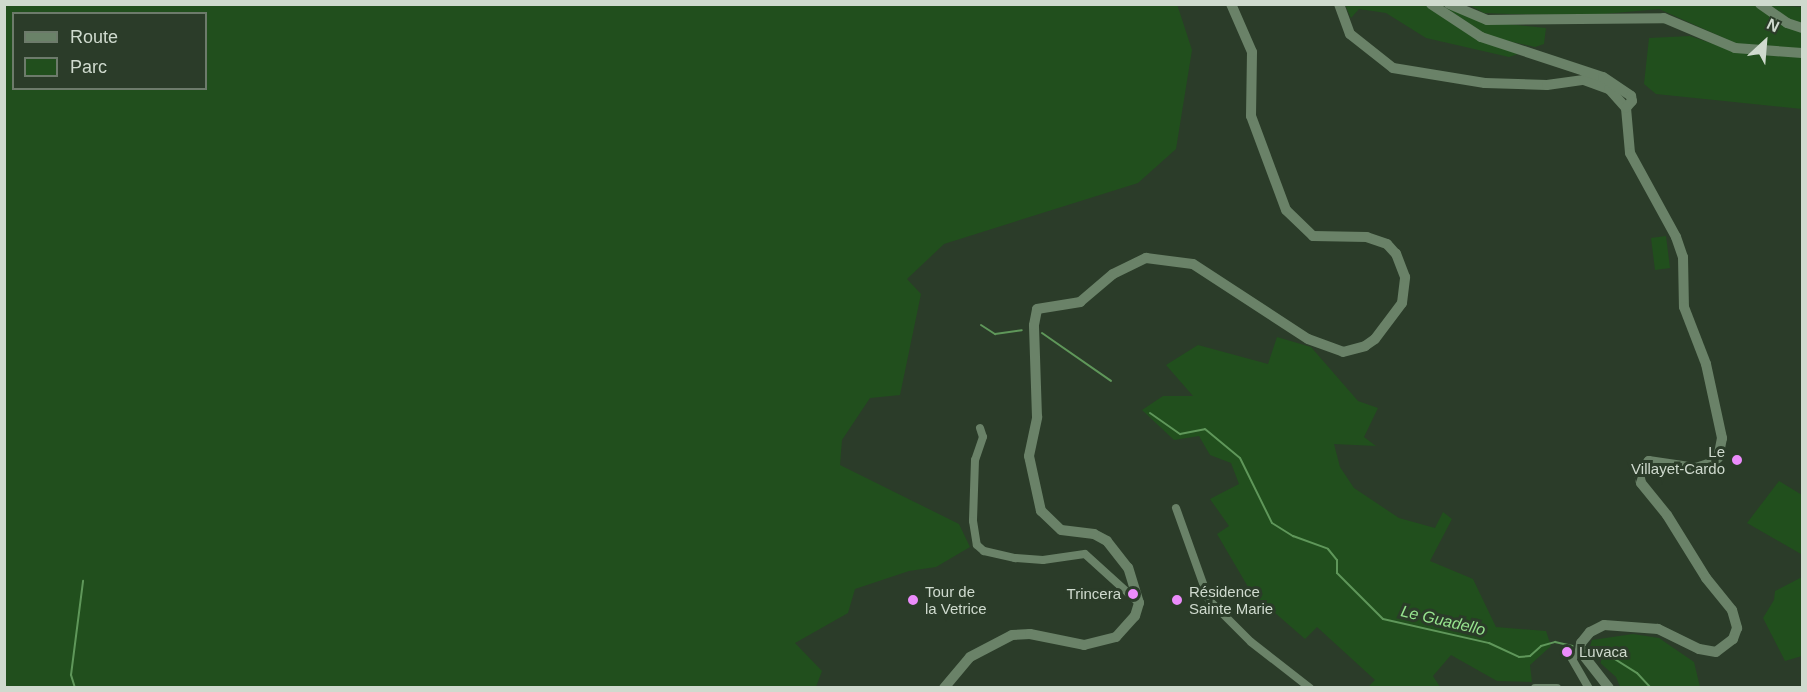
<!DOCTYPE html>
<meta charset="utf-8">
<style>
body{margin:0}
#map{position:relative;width:1807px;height:692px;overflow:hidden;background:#2b3c29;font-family:Arial,sans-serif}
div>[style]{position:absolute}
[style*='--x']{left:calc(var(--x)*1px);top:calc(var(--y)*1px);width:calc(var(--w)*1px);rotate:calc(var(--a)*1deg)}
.green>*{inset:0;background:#214f1d}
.stream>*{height:2px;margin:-1px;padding:0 1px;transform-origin:1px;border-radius:1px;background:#5f975a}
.minor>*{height:8px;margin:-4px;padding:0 4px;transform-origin:4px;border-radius:4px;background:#6a8268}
.tertiary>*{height:10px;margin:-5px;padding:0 5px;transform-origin:5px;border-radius:5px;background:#6a8268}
.dots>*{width:16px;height:16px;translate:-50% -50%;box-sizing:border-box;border:3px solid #2b3c29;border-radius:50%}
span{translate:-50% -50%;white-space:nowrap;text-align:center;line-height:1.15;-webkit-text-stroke:6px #2b3c29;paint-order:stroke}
.poi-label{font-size:15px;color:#cfdace}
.right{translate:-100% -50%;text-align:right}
.left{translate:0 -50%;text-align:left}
.water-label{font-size:16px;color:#97e48f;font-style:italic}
.frame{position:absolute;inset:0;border:6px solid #cfdace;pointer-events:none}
.legend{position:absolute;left:12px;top:12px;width:195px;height:78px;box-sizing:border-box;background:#2b3c29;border:2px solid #6d7b6b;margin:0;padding:8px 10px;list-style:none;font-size:18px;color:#cfdace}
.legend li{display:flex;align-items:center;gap:12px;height:30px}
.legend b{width:30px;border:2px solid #6d7b6b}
.north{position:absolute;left:1735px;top:12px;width:60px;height:60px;-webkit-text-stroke:4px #2b3c29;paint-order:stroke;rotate:26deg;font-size:16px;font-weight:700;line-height:24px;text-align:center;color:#cfdace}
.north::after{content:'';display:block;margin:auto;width:21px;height:27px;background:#cfdace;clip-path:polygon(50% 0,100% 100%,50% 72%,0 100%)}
</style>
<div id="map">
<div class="green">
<div style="clip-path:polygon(evenodd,1177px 4px,1192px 50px,1176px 149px,1138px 183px,944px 244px,907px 279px,921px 294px,900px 395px,870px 398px,842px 440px,840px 465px,959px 524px,970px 547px,936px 567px,909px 571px,855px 589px,848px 613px,795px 643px,822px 671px,816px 687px,5px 687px,5px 5px,1177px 4px,14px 14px,206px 14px,206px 88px,14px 88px,14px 14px)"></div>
<div style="clip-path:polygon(1345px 5px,1426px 5px,1487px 43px,1521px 53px,1509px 57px,1426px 38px,1386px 13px,1359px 9px,1351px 18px)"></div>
<div style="clip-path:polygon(1441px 5px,1479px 21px,1546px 28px,1544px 44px,1535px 47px,1490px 37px)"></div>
<div style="clip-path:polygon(1469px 5px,1755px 5px,1802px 31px,1802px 50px,1742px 46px,1659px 9px,1593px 15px,1510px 14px,1484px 13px)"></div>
<div style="clip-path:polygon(1767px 5px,1802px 7px,1802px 23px,1787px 18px)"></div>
<div style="clip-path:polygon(1690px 36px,1737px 52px,1802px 55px,1802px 109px,1656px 94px,1644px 84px,1649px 38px)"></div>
<div style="clip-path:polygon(1666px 236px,1670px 268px,1655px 270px,1651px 238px)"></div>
<div style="clip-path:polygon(1277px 337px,1311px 347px,1358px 401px,1378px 408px,1364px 437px,1376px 446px,1334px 444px,1340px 467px,1354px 488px,1399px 518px,1435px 528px,1443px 512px,1452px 519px,1430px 561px,1473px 579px,1496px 627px,1546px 631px,1551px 646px,1530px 665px,1532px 682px,1497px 681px,1451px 655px,1433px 676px,1440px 687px,1368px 687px,1375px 680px,1317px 627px,1305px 639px,1251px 592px,1217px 534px,1229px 526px,1210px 499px,1239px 484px,1231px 463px,1210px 455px,1199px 436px,1174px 440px,1142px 410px,1163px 396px,1193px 396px,1166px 365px,1198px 345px,1268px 364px)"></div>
<div style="clip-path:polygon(1779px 481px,1802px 495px,1801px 554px,1747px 523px)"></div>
<div style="clip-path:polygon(1802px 577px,1802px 656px,1785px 661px,1763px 618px,1774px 600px,1775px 591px)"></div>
<div style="clip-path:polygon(1633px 634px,1659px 638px,1694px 662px,1700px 687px,1620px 687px,1616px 677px,1588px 652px,1592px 640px)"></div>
</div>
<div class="stream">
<div style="--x:981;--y:325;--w:17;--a:33"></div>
<div style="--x:995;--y:334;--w:27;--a:-8"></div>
<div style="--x:1042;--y:333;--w:84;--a:34.8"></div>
<div style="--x:1150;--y:413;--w:37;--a:35"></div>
<div style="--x:1180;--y:434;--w:25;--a:-11"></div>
<div style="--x:1205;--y:429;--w:45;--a:39.6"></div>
<div style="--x:1240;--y:458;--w:72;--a:63.8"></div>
<div style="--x:1272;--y:523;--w:25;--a:32"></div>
<div style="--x:1293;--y:536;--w:37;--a:20"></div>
<div style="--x:1328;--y:549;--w:14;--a:51"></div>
<div style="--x:1337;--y:560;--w:13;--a:90"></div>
<div style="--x:1337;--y:573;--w:65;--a:45"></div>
<div style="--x:1383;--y:619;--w:109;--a:12.8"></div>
<div style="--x:1489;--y:643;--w:33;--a:25"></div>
<div style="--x:1519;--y:657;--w:11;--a:-5"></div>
<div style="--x:1530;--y:656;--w:15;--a:-42"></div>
<div style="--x:1541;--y:646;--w:15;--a:-16"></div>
<div style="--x:1555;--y:642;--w:18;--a:13"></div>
<div style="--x:1586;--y:648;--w:16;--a:11"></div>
<div style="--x:1602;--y:651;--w:41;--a:32.2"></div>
<div style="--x:1637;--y:673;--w:21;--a:47"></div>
<div style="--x:75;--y:688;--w:14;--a:-107"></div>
<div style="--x:71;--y:675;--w:95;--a:-82.7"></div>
</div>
<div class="minor">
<div style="--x:980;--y:428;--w:9;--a:72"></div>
<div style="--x:983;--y:437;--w:24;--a:109"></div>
<div style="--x:975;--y:460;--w:61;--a:91.9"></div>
<div style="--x:973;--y:521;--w:24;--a:81"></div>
<div style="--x:977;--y:545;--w:9;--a:41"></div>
<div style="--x:984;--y:551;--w:32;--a:13"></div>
<div style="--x:1015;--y:558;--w:28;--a:4"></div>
<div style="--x:1043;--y:560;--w:42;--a:-8.1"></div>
<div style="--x:1085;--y:554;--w:73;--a:42.2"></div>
<div style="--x:1176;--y:508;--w:98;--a:70.3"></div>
<div style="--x:1209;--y:600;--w:59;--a:45"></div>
<div style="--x:1251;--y:642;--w:75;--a:37.9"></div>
<div style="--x:1580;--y:651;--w:11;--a:135"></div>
<div style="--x:1572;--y:659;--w:34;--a:60"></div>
<div style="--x:1535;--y:688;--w:22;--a:0"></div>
</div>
<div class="tertiary">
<div style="--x:1339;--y:4;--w:32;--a:70"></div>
<div style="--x:1350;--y:34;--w:55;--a:38.3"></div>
<div style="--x:1393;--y:68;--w:93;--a:9.3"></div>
<div style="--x:1485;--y:83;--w:62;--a:1.8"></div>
<div style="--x:1547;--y:85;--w:37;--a:-8"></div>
<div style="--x:1584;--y:80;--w:27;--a:20"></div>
<div style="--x:1609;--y:89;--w:25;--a:48"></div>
<div style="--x:1626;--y:108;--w:45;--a:84.9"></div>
<div style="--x:1630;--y:153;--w:96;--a:61.3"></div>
<div style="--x:1676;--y:237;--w:21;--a:71"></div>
<div style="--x:1683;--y:257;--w:50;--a:88.9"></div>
<div style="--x:1684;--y:307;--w:61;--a:68.9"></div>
<div style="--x:1706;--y:364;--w:76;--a:77.8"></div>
<div style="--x:1722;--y:438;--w:20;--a:101"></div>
<div style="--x:1718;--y:458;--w:9;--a:144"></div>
<div style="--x:1711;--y:463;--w:16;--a:162"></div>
<div style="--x:1696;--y:468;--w:48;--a:-171.5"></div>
<div style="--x:1649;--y:461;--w:16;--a:130"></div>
<div style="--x:1639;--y:473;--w:10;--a:79"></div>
<div style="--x:1641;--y:483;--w:41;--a:50.9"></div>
<div style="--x:1667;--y:515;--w:74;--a:58.2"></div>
<div style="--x:1706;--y:578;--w:41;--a:50.9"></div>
<div style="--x:1732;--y:610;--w:19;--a:74"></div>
<div style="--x:1737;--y:628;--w:12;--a:110"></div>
<div style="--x:1733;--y:639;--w:21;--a:143"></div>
<div style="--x:1716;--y:652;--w:17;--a:-170"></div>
<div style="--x:1699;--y:649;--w:46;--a:-154"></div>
<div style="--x:1658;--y:629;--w:54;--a:-175.8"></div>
<div style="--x:1604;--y:625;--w:16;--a:153"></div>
<div style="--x:1590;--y:632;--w:14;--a:129"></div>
<div style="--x:1581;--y:643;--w:8;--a:97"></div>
<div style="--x:1580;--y:651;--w:47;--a:51.9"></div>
<div style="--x:1431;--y:4;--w:60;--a:33.4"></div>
<div style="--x:1481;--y:37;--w:128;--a:18.2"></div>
<div style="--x:1603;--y:77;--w:34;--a:34"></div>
<div style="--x:1631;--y:96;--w:5;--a:79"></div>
<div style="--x:1632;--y:101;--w:9;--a:131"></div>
<div style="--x:1449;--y:4;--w:41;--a:22.8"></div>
<div style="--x:1487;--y:20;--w:177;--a:-0.6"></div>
<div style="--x:1664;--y:18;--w:77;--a:22.9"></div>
<div style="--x:1735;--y:48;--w:67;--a:4.3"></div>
<div style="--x:1760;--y:4;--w:33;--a:35"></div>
<div style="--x:1787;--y:23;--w:16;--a:18"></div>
<div style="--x:944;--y:688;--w:40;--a:-50"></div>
<div style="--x:970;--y:657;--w:47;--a:-27.6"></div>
<div style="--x:1012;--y:635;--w:18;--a:-3"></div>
<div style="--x:1030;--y:634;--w:55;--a:11.5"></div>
<div style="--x:1084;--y:645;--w:33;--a:-14"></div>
<div style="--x:1116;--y:637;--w:28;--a:-48"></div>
<div style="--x:1135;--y:616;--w:14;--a:-73"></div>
<div style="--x:1139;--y:603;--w:37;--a:-107"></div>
<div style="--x:1128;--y:568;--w:34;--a:-128"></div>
<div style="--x:1107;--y:541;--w:15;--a:-152"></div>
<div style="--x:1094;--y:534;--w:33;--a:-173"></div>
<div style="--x:1061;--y:530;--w:28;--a:-136"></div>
<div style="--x:1041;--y:511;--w:56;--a:-102.3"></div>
<div style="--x:1029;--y:456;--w:40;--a:-78"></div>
<div style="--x:1037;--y:417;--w:92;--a:-91.9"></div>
<div style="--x:1034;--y:325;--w:16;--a:-79"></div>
<div style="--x:1037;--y:309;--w:44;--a:-9.2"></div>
<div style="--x:1080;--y:302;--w:43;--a:-40.3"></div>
<div style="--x:1113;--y:274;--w:37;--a:-26"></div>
<div style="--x:1146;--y:258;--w:47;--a:7.3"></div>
<div style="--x:1193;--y:264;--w:137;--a:33.1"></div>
<div style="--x:1308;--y:339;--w:37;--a:20"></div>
<div style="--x:1343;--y:352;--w:23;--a:-15"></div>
<div style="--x:1365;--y:346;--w:12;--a:-35"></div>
<div style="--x:1375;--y:339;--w:45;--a:-53.1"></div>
<div style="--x:1402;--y:303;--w:26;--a:-83"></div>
<div style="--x:1405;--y:277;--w:25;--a:-111"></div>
<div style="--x:1396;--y:254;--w:13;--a:-132"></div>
<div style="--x:1387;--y:244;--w:21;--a:-161"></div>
<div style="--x:1367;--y:237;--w:54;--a:-178.9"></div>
<div style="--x:1313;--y:236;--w:37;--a:-136"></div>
<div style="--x:1286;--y:210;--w:100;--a:-110.4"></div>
<div style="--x:1251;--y:116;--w:64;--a:-89.1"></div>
<div style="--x:1252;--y:52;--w:52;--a:-113.6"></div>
</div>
<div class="dots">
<div style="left:1737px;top:460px;background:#ec8cfb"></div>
<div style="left:1133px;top:594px;background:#ec8cfb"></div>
<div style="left:913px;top:600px;background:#ec8cfb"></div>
<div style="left:1177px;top:600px;background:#ec8cfb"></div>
<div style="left:1567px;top:652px;background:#ec8cfb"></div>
</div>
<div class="poi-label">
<span class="right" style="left:1725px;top:460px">Le<br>Villayet-Cardo</span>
<span class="left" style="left:925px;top:600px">Tour de<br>la Vetrice</span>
<span class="left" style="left:1189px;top:600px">Résidence<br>Sainte Marie</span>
<span class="right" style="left:1121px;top:594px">Trincera</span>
<span class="left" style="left:1579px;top:652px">Luvaca</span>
</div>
<div class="water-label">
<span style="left:1443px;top:621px;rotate:13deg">Le Guadello</span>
</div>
<div class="frame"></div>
<ul class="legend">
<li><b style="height:8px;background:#6a8268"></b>Route</li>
<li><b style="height:16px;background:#214f1d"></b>Parc</li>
</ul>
<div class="north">N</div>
</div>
